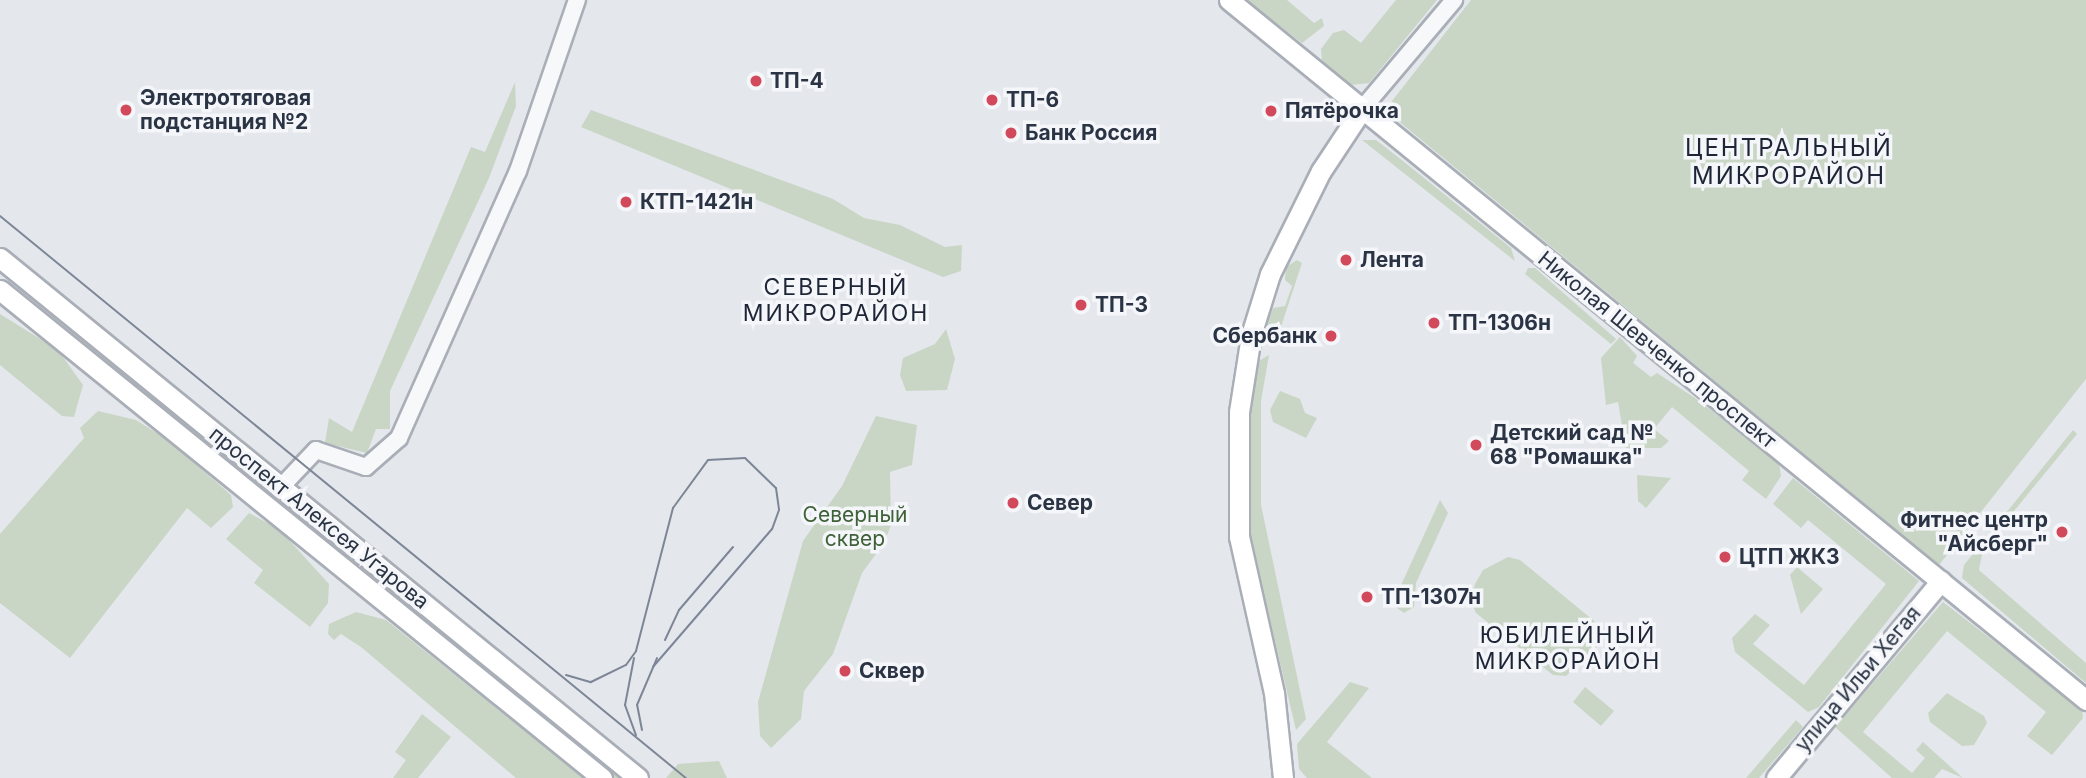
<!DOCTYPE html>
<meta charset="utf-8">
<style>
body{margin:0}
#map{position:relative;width:2086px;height:778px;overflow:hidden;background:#e4e7ec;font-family:Inter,sans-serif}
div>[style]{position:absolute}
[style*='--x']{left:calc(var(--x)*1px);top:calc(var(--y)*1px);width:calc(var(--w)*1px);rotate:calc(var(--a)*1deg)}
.green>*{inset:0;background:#c9d6c5}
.roads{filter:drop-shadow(2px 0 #a9aeb7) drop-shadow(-2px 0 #a9aeb7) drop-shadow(0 2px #a9aeb7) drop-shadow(0 -2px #a9aeb7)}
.minor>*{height:16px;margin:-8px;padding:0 8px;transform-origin:8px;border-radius:8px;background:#f7f8fa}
.major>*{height:19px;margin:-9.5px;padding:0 9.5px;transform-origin:9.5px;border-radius:9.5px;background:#fff}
.tram>*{height:2px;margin:-1px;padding:0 1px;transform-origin:1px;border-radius:1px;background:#7d8696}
.dots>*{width:19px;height:19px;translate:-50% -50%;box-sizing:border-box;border:4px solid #f4f6f9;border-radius:50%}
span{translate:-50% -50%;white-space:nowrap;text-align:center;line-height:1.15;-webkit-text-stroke:7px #f4f6f9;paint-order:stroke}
.poi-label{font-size:21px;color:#2b3445;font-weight:700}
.left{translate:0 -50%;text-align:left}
.right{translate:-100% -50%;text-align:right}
.street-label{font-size:21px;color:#2b3445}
.park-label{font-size:21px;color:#3f6138}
.neighbourhood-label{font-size:23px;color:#1d2536;letter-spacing:2px}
.quarter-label{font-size:24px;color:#1d2536;letter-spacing:2px}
</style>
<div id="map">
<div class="green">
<div style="clip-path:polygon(1246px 0,1287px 0,1314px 23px,1322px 18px,1324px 26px,1302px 43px)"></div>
<div style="clip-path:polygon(1396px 0,1437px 0,1369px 83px,1351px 85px,1322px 61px,1321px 49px,1333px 33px,1344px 30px,1361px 43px)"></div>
<div style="clip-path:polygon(1471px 0,2086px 0,2086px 379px,1939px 565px,1385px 110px)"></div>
<div style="clip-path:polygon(515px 82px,516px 106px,489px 178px,390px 391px,390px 429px,376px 429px,367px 453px,325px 443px,329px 418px,352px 432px,471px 147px,485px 152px)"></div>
<div style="clip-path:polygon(591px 110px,833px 199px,864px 218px,900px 225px,945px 247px,962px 245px,961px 271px,943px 277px,581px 127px)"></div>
<div style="clip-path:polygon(1362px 140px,1376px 140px,1403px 161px,1511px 248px,1515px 261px)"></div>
<div style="clip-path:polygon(1297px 260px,1302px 263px,1275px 345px,1270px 345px,1263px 340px,1265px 330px,1273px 308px,1285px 306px,1292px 286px,1285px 280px,1286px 267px)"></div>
<div style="clip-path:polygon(1528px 268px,1535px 268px,1616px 339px,1611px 344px,1525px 274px)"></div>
<div style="clip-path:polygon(0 271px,78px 334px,624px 778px,614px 778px)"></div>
<div style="clip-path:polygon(0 314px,58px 350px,83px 385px,74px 417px,62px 416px,0 365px)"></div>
<div style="clip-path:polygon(946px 329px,955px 359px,947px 390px,906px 391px,900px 375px,903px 358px,935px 344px)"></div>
<div style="clip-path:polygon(1620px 337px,1637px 356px,1633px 363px,1651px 377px,1657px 373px,1695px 398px,1779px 462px,1781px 476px,1766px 499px,1742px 480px,1749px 471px,1672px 407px,1654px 429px,1669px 441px,1661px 448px,1626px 448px,1618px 402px,1606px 405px,1601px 358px)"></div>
<div style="clip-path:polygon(1269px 355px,1261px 401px,1261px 505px,1306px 719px,1296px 730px,1251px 539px,1249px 424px,1257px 362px)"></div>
<div style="clip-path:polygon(1280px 391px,1300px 399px,1305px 413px,1317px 418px,1306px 438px,1273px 422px,1270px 410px)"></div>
<div style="clip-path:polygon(98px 411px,136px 420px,168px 440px,231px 495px,233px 507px,211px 528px,187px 508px,70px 658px,0 603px,0 534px,84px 438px,80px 428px)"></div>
<div style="clip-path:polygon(876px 416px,917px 425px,912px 465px,890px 472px,891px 525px,884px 543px,862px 573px,833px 654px,804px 691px,801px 719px,771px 748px,760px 736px,758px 702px,803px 541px,842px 486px)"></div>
<div style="clip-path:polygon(2073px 430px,2077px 434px,1983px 549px,1979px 570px,2086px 663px,2086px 683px,1962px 578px,1964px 565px)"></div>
<div style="clip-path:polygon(1637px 475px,1671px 478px,1646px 508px,1638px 501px)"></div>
<div style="clip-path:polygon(1793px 478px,1919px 581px,1819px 707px,1808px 712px,1735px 652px,1732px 638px,1755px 614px,1770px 625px,1753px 644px,1804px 685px,1886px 584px,1808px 520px,1801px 528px,1773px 504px)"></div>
<div style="clip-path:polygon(1440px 500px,1448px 513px,1416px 583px,1414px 607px,1404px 613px,1393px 605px,1396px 596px)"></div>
<div style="clip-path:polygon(249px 513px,279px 529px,329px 584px,328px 603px,310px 627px,254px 583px,263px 570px,226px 539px)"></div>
<div style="clip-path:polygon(1508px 557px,1520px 560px,1605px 630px,1602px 642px,1566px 676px,1553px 675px,1476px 613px,1470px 599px,1475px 584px,1483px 570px)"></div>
<div style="clip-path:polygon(1797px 567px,1823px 589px,1801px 614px,1790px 575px)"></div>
<div style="clip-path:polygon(1943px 602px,2082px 709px,2083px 718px,2052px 755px,2027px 736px,2046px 712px,1947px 631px,1863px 732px,1912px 773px,1925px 758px,1916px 750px,1923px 742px,1963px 778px,1942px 769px,1934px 778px,1892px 778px,1835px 727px)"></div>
<div style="clip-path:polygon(356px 612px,386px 620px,584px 778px,516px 778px,361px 647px,341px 634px,334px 640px,328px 634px,329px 624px)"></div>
<div style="clip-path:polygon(1350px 682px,1369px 688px,1327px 742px,1372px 778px,1307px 778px,1299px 769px,1297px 744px)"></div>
<div style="clip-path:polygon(1585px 687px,1614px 711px,1601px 726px,1573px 702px)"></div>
<div style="clip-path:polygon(1947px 693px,1984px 716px,1987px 723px,1974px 745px,1962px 746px,1930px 722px,1928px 713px)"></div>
<div style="clip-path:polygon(422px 714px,451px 737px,418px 778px,393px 778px,406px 760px,395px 752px)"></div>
<div style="clip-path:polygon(1796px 720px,1803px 727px,1759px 778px,1746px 778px)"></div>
<div style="clip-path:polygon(719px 761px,727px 778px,666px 778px,678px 764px)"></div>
</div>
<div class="roads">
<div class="minor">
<div style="--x:1362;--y:109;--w:143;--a:-49.8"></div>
<div style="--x:281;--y:487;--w:51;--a:-46.6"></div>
<div style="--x:316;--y:450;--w:53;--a:18.8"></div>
<div style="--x:366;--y:467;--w:44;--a:-41.3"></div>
<div style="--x:399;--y:438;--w:292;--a:-66"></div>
<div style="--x:518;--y:171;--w:181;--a:-71"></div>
</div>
<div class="major">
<div style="--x:1229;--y:0;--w:1107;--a:39.24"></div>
<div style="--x:0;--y:258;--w:823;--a:39.18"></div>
<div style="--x:0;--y:290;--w:775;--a:39.03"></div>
<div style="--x:1283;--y:778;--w:85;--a:-96"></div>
<div style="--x:1274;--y:693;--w:160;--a:-102.6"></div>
<div style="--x:1239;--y:537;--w:125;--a:-90"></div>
<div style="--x:1239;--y:412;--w:78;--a:-81.1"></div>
<div style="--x:1251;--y:335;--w:64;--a:-72.7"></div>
<div style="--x:1270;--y:274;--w:115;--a:-63.7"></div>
<div style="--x:1321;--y:171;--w:74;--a:-56.5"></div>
<div style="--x:1776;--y:778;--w:257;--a:-50.1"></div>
</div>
</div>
<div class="tram">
<div style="--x:0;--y:216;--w:887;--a:39.33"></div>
<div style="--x:665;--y:640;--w:33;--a:-65"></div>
<div style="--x:679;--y:610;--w:83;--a:-49.4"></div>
<div style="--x:634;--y:658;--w:48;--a:100.8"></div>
<div style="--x:625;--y:705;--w:32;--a:70"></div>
<div style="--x:566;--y:675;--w:26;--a:16"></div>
<div style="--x:591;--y:682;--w:39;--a:-26"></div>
<div style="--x:626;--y:665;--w:17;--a:-54"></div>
<div style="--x:636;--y:651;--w:148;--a:-75.5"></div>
<div style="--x:673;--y:508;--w:59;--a:-53.9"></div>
<div style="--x:708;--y:460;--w:37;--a:-3"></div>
<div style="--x:745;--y:458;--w:43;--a:44.1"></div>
<div style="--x:776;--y:488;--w:22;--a:82"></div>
<div style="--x:779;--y:510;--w:20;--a:110"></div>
<div style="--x:772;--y:529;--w:182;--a:130.8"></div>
<div style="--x:642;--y:730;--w:25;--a:-101"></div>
<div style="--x:637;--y:705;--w:51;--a:-66.9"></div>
</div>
<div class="dots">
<div style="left:756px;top:81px;background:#d1495b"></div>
<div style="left:992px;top:100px;background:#d1495b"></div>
<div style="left:126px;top:110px;background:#d1495b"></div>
<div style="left:1271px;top:111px;background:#d1495b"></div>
<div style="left:1011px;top:133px;background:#d1495b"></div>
<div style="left:626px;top:202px;background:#d1495b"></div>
<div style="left:1346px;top:260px;background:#d1495b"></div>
<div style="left:1081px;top:305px;background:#d1495b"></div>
<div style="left:1434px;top:323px;background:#d1495b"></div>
<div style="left:1331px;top:336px;background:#d1495b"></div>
<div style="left:1476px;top:445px;background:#d1495b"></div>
<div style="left:1013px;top:503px;background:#d1495b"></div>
<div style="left:2062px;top:532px;background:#d1495b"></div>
<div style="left:1725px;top:557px;background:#d1495b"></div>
<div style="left:1367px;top:597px;background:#d1495b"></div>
<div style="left:845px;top:671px;background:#d1495b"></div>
</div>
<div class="poi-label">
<span class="left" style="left:770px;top:81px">ТП-4</span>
<span class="left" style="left:140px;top:110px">Электротяговая<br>подстанция №2</span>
<span class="left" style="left:1006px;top:100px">ТП-6</span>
<span class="left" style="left:1285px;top:111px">Пятёрочка</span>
<span class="left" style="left:1025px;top:133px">Банк Россия</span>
<span class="left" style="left:640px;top:202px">КТП-1421н</span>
<span class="left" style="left:1360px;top:260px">Лента</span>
<span class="left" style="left:1095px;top:305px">ТП-3</span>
<span class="left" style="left:1448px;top:323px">ТП-1306н</span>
<span class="right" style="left:1317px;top:336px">Сбербанк</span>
<span class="left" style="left:1490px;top:445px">Детский сад №<br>68 "Ромашка"</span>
<span class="left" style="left:1027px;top:503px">Север</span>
<span class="right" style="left:2048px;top:532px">Фитнес центр<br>"Айсберг"</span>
<span class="left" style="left:1739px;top:557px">ЦТП ЖК3</span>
<span class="left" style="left:1381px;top:597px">ТП-1307н</span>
<span class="left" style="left:859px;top:671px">Сквер</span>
</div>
<div class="street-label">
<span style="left:1657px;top:350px;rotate:39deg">Николая Шевченко проспект</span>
<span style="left:319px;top:518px;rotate:39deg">проспект Алексея Угарова</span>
<span style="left:1858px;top:679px;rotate:-50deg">улица Ильи Хегая</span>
</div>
<div class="park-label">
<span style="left:855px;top:527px">Северный<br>сквер</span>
</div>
<div class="neighbourhood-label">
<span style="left:836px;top:300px">СЕВЕРНЫЙ<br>МИКРОРАЙОН</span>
<span style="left:1568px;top:648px">ЮБИЛЕЙНЫЙ<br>МИКРОРАЙОН</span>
</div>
<div class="quarter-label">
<span style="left:1789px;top:162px">ЦЕНТРАЛЬНЫЙ<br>МИКРОРАЙОН</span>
</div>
</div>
